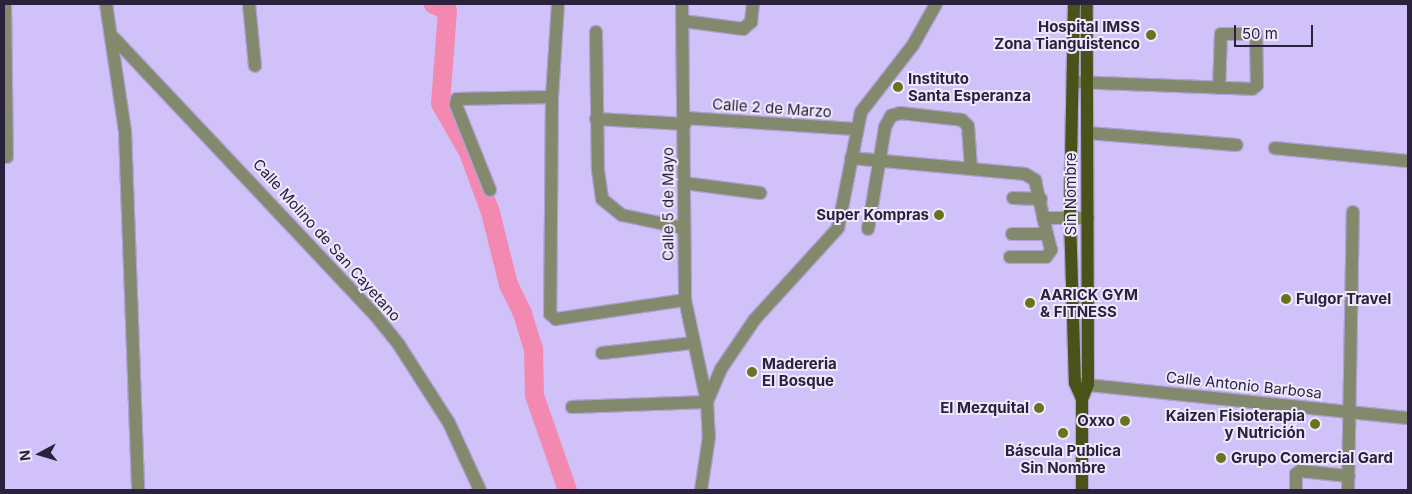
<!DOCTYPE html>
<meta charset="utf-8">
<style>
body{margin:0}
#map{position:relative;width:1412px;height:494px;overflow:hidden;background:#d0c1f8;font-family:Inter,sans-serif}
div>[style]{position:absolute}
[style*='--x']{left:calc(var(--x)*1px);top:calc(var(--y)*1px);width:calc(var(--w)*1px);rotate:calc(var(--a)*1deg)}
.river>*{height:19px;margin:-9.5px;padding:0 9.5px;transform-origin:9.5px;border-radius:9.5px;background:#f389b0}
.roads{filter:drop-shadow(1px 0 #afa1d2) drop-shadow(-1px 0 #afa1d2) drop-shadow(0 1px #afa1d2) drop-shadow(0 -1px #afa1d2)}
.minor>*{height:12px;margin:-6px;padding:0 6px;transform-origin:6px;border-radius:6px;background:#83896c}
.major>*{height:12px;margin:-6px;padding:0 6px;transform-origin:6px;border-radius:6px;background:#495218}
.dots>*{width:14px;height:14px;translate:-50% -50%;box-sizing:border-box;border:2px solid #eee8fd;border-radius:50%}
span{translate:-50% -50%;white-space:nowrap;text-align:center;line-height:1.15;-webkit-text-stroke:4px #eee8fd;paint-order:stroke}
.poi-label{font-size:15px;color:#2a223c;font-weight:700}
.right{translate:-100% -50%;text-align:right}
.left{translate:0 -50%;text-align:left}
.street-label{font-size:15px;color:#2a223c}
.frame{position:absolute;inset:0;border:5px solid #2a223c;pointer-events:none}
.north{position:absolute;left:15px;top:429px;width:50px;height:50px;-webkit-text-stroke:4px #eee8fd;paint-order:stroke;rotate:264deg;font-size:14px;font-weight:700;line-height:20px;text-align:center;color:#2a223c}
.north::after{content:'';display:block;margin:auto;width:18px;height:22px;background:#2a223c;clip-path:polygon(50% 0,100% 100%,50% 72%,0 100%)}
.scale{position:absolute;left:1234px;top:25px;width:79px;height:22px;box-sizing:border-box;border:2px solid #2a223c;border-top:0;padding-left:6px;font-size:15px;line-height:18px;white-space:nowrap;color:#2a223c;-webkit-text-stroke:4px #eee8fd;paint-order:stroke}
</style>
<div id="map">
<div class="river">
<div style="--x:433;--y:4;--w:15;--a:23"></div>
<div style="--x:447;--y:10;--w:93;--a:94.3"></div>
<div style="--x:440;--y:103;--w:56;--a:60.3"></div>
<div style="--x:468;--y:152;--w:64;--a:69.9"></div>
<div style="--x:490;--y:212;--w:74;--a:76"></div>
<div style="--x:508;--y:284;--w:32;--a:64"></div>
<div style="--x:522;--y:313;--w:37;--a:73"></div>
<div style="--x:533;--y:348;--w:47;--a:88.8"></div>
<div style="--x:534;--y:395;--w:101;--a:70.8"></div>
</div>
<div class="roads">
<div class="minor">
<div style="--x:5;--y:4;--w:153;--a:89.3"></div>
<div style="--x:106;--y:4;--w:128;--a:81.5"></div>
<div style="--x:125;--y:131;--w:359;--a:87.9"></div>
<div style="--x:249;--y:4;--w:62;--a:84.5"></div>
<div style="--x:558;--y:4;--w:93;--a:93.7"></div>
<div style="--x:552;--y:97;--w:217;--a:90.5"></div>
<div style="--x:550;--y:314;--w:8;--a:40"></div>
<div style="--x:556;--y:319;--w:130;--a:-8.4"></div>
<div style="--x:682;--y:4;--w:296;--a:89.4"></div>
<div style="--x:685;--y:300;--w:104;--a:77.8"></div>
<div style="--x:707;--y:402;--w:35;--a:87"></div>
<div style="--x:709;--y:437;--w:54;--a:98.6"></div>
<div style="--x:683;--y:21;--w:61;--a:7.6"></div>
<div style="--x:743;--y:29;--w:11;--a:-41"></div>
<div style="--x:751;--y:22;--w:18;--a:-84"></div>
<div style="--x:596;--y:32;--w:138;--a:89.2"></div>
<div style="--x:598;--y:170;--w:29;--a:82"></div>
<div style="--x:602;--y:199;--w:26;--a:39"></div>
<div style="--x:622;--y:215;--w:62;--a:12"></div>
<div style="--x:114;--y:38;--w:381;--a:46.7"></div>
<div style="--x:375;--y:315;--w:38;--a:51"></div>
<div style="--x:399;--y:345;--w:93;--a:57.3"></div>
<div style="--x:449;--y:423;--w:74;--a:65.2"></div>
<div style="--x:1073;--y:82;--w:179;--a:2.2"></div>
<div style="--x:1252;--y:89;--w:6;--a:-39"></div>
<div style="--x:1257;--y:85;--w:51;--a:-91.1"></div>
<div style="--x:1256;--y:34;--w:35;--a:180"></div>
<div style="--x:1221;--y:34;--w:54;--a:92.1"></div>
<div style="--x:686;--y:118;--w:169;--a:3.7"></div>
<div style="--x:596;--y:119;--w:89;--a:3.2"></div>
<div style="--x:1088;--y:133;--w:149;--a:4.6"></div>
<div style="--x:1275;--y:148;--w:134;--a:5.6"></div>
<div style="--x:851;--y:158;--w:121;--a:5.2"></div>
<div style="--x:684;--y:183;--w:77;--a:7.5"></div>
<div style="--x:490;--y:190;--w:92;--a:-111.8"></div>
<div style="--x:456;--y:105;--w:6;--a:-81"></div>
<div style="--x:457;--y:99;--w:95;--a:-1.2"></div>
<div style="--x:1013;--y:198;--w:28;--a:2"></div>
<div style="--x:1043;--y:218;--w:45;--a:0"></div>
<div style="--x:868;--y:229;--w:103;--a:-80.5"></div>
<div style="--x:885;--y:127;--w:13;--a:-61"></div>
<div style="--x:891;--y:116;--w:9;--a:-18"></div>
<div style="--x:900;--y:113;--w:62;--a:6.4"></div>
<div style="--x:962;--y:120;--w:8;--a:45"></div>
<div style="--x:968;--y:126;--w:43;--a:86"></div>
<div style="--x:971;--y:169;--w:54;--a:5.3"></div>
<div style="--x:1025;--y:174;--w:12;--a:31"></div>
<div style="--x:1035;--y:180;--w:55;--a:77.5"></div>
<div style="--x:1047;--y:234;--w:35;--a:180"></div>
<div style="--x:1010;--y:257;--w:36;--a:0"></div>
<div style="--x:1046;--y:257;--w:9;--a:-54"></div>
<div style="--x:1051;--y:250;--w:16;--a:-104"></div>
<div style="--x:602;--y:353;--w:92;--a:-6.3"></div>
<div style="--x:1078;--y:384;--w:332;--a:5.9"></div>
<div style="--x:707;--y:402;--w:36;--a:-67"></div>
<div style="--x:721;--y:369;--w:60;--a:-55.8"></div>
<div style="--x:755;--y:319;--w:123;--a:-47.6"></div>
<div style="--x:838;--y:228;--w:118;--a:-78.8"></div>
<div style="--x:861;--y:112;--w:85;--a:-52.2"></div>
<div style="--x:913;--y:45;--w:47;--a:-60.7"></div>
<div style="--x:572;--y:407;--w:135;--a:-2.1"></div>
<div style="--x:1296;--y:490;--w:16;--a:-90"></div>
<div style="--x:1296;--y:474;--w:5;--a:-37"></div>
<div style="--x:1300;--y:471;--w:49;--a:5.8"></div>
<div style="--x:1348;--y:490;--w:278;--a:-89"></div>
</div>
<div class="major">
<div style="--x:1074;--y:4;--w:213;--a:91.1"></div>
<div style="--x:1070;--y:217;--w:166;--a:88.3"></div>
<div style="--x:1075;--y:383;--w:17;--a:66"></div>
<div style="--x:1082;--y:399;--w:91;--a:90"></div>
<div style="--x:1082;--y:399;--w:16;--a:-68"></div>
<div style="--x:1088;--y:384;--w:380;--a:-90.2"></div>
</div>
</div>
<div class="dots">
<div style="left:1151px;top:35px;background:#67741f"></div>
<div style="left:898px;top:87px;background:#67741f"></div>
<div style="left:939px;top:215px;background:#67741f"></div>
<div style="left:1286px;top:299px;background:#67741f"></div>
<div style="left:1030px;top:303px;background:#67741f"></div>
<div style="left:752px;top:372px;background:#67741f"></div>
<div style="left:1039px;top:408px;background:#67741f"></div>
<div style="left:1125px;top:421px;background:#67741f"></div>
<div style="left:1315px;top:424px;background:#67741f"></div>
<div style="left:1063px;top:433px;background:#67741f"></div>
<div style="left:1221px;top:458px;background:#67741f"></div>
</div>
<div class="poi-label">
<span class="right" style="left:1140px;top:35px">Hospital IMSS<br>Zona Tianguistenco</span>
<span class="left" style="left:908px;top:87px">Instituto<br>Santa Esperanza</span>
<span class="right" style="left:929px;top:215px">Super Kompras</span>
<span class="left" style="left:1040px;top:303px">AARICK GYM<br>&amp; FITNESS</span>
<span class="left" style="left:1296px;top:299px">Fulgor Travel</span>
<span class="left" style="left:762px;top:372px">Madereria<br>El Bosque</span>
<span class="right" style="left:1029px;top:408px">El Mezquital</span>
<span class="right" style="left:1305px;top:424px">Kaizen Fisioterapia<br>y Nutrición</span>
<span class="right" style="left:1115px;top:421px">Oxxo</span>
<span style="left:1063px;top:459px">Báscula Publica<br>Sin Nombre</span>
<span class="left" style="left:1231px;top:458px">Grupo Comercial Gard</span>
</div>
<div class="street-label">
<span style="left:772px;top:108px;rotate:4deg">Calle 2 de Marzo</span>
<span style="left:1071px;top:194px;rotate:-90deg">Sin Nombre</span>
<span style="left:668px;top:204px;rotate:-90deg">Calle 5 de Mayo</span>
<span style="left:327px;top:240px;rotate:48deg">Calle Molino de San Cayetano</span>
<span style="left:1244px;top:385px;rotate:6deg">Calle Antonio Barbosa</span>
</div>
<div class="frame"></div>
<div class="north">N</div>
<div class="scale">50 m</div>
</div>
